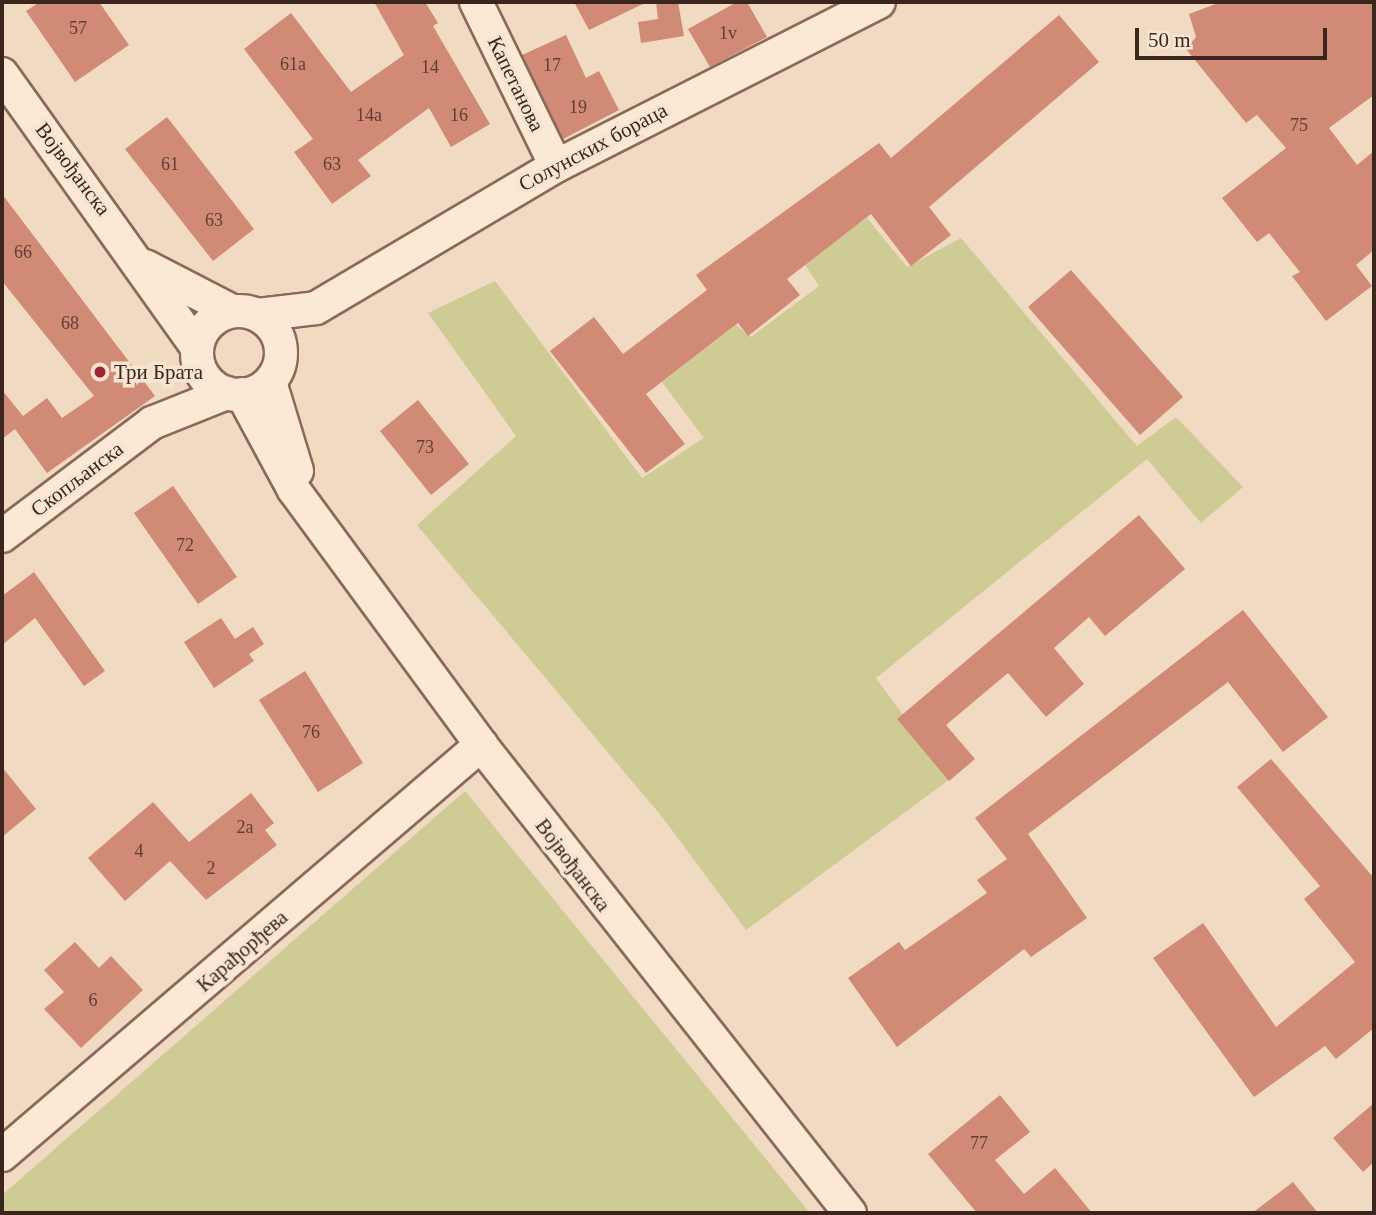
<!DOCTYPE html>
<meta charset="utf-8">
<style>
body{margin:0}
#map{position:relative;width:1376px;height:1215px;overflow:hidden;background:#f0dac2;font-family:"Times New Roman",serif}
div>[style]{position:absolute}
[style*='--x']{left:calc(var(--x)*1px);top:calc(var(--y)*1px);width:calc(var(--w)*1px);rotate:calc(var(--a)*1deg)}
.green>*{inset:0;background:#cfcb95}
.building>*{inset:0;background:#d18a75}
.roads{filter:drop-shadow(2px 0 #8b6958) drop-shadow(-2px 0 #8b6958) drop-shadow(0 2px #8b6958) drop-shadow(0 -2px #8b6958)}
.minor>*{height:32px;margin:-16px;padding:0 16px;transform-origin:16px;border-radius:16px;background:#fbe8d5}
.minor>.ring{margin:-16px;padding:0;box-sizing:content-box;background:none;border:32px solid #fbe8d5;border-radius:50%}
.dots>*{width:19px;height:19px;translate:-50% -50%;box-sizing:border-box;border:4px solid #f7e5d2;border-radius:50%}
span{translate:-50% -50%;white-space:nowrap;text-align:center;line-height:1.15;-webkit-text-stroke:7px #f7e5d2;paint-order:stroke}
.number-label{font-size:18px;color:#603f33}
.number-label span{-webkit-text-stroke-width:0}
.street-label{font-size:21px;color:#3a261d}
.poi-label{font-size:21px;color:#3a261d}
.left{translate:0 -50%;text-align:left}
.frame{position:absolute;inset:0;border:4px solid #3a261d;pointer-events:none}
.scale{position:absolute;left:1135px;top:28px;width:192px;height:32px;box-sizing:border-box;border:4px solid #3a261d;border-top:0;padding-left:9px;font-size:21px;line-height:24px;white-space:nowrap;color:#3a261d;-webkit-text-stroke:5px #f7e5d2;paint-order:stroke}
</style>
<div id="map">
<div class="green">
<div style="clip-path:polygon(867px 218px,907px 267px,961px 238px,1137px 446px,1176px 417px,1243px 487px,1201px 523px,1147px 459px,876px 678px,950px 779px,746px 930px,663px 818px,417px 525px,516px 436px,428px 313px,495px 281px,642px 478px,704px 438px,662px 382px,736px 325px,751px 337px,819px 286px,804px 263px)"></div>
<div style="clip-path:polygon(465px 791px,810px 1213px,2px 1213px,2px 1195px)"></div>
</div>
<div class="building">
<div style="clip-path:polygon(40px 2px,99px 2px,129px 45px,75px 82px,26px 11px)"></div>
<div style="clip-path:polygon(374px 2px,425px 2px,438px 23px,433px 26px,490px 124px,451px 147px,429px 108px,358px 160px,371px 176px,332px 204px,294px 152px,313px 139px,244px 49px,291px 13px,351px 92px,404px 55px)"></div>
<div style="clip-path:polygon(574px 2px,647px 2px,589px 30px)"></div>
<div style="clip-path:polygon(656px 2px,678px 2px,684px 36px,641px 43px,638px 22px,658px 19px)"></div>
<div style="clip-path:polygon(737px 2px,747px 2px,767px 37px,710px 67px,688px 29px)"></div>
<div style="clip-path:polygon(1221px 2px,1374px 2px,1374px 95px,1329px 128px,1357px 165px,1374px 151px,1374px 250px,1356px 265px,1372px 286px,1326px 321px,1292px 276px,1300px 272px,1269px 233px,1257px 242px,1222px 198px,1286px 148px,1257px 115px,1246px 123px,1186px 49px,1196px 37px,1189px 14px)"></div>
<div style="clip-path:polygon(1059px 15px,1099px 62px,929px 207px,951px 235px,911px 266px,871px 214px,787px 279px,800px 295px,748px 336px,738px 323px,646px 394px,685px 444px,646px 473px,550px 351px,594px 317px,623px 354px,707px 290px,696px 275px,879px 143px,891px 158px)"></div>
<div style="clip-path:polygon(566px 35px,586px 78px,599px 71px,619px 110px,563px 139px,522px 55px)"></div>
<div style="clip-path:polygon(167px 117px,254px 229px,213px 261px,125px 149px)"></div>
<div style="clip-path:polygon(2px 194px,155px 396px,47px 473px,15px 429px,2px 439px,2px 390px,23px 416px,47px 398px,62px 418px,94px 396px,2px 281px)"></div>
<div style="clip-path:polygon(1071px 270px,1183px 397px,1140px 435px,1028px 307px)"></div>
<div style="clip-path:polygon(418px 400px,469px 464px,431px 495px,380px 431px)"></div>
<div style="clip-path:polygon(173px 486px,237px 577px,198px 604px,134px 513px)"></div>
<div style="clip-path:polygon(1139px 515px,1185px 569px,1105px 636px,1089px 617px,1054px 648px,1084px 684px,1046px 717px,1008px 673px,946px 725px,975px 759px,949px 781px,897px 719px)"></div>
<div style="clip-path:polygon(34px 572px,105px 671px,84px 686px,35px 618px,2px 645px,2px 596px)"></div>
<div style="clip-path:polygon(1243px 610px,1328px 717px,1283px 752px,1228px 682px,1028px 834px,1087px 918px,1031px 957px,1024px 949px,897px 1047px,848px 978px,899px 942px,905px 950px,987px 893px,977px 880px,1007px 859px,975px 818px)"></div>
<div style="clip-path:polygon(221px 618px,235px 639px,253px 627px,264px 644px,249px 654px,254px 661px,214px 688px,184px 642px)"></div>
<div style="clip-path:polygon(305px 671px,363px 763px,318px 792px,259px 700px)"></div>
<div style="clip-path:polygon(1271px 759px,1374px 878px,1374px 1028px,1336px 1059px,1325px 1046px,1254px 1097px,1153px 958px,1203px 923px,1276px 1027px,1355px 962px,1304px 899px,1320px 886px,1237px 787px)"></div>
<div style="clip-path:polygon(2px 767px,36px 809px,2px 837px)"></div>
<div style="clip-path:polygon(251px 793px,274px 823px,265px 830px,277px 845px,206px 900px,170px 861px,125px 901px,88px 858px,153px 802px,189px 842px)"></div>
<div style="clip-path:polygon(75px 942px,99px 968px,111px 956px,143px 990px,81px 1048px,44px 1009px,64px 992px,44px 970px)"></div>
<div style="clip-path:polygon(1000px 1095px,1030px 1132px,995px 1160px,1024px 1194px,1055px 1168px,1092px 1213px,977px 1213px,928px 1154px)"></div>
<div style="clip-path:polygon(1374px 1103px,1374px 1162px,1363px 1172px,1333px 1138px)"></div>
<div style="clip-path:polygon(1293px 1182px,1318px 1213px,1252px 1213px)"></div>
</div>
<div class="roads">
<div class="minor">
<div style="--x:476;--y:2;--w:182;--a:64"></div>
<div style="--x:2;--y:74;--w:335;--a:54.5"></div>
<div style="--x:145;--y:266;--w:98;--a:27.3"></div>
<div class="ring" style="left:197px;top:311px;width:52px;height:52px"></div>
<div style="--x:258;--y:315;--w:58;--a:-6.9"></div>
<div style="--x:316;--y:308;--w:279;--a:-30.6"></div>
<div style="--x:556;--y:166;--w:362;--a:-26.9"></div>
<div style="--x:270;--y:382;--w:93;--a:73.1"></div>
<div style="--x:242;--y:394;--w:109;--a:61.6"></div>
<div style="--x:294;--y:490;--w:316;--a:53.7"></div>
<div style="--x:481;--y:745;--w:596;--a:51.75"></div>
<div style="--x:2;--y:536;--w:188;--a:-37"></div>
<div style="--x:152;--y:423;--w:81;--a:-21.8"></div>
<div style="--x:2;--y:1155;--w:631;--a:-40.56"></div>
</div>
</div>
<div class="dots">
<div style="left:100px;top:372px;background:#9e243c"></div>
</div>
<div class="number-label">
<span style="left:78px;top:28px">57</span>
<span style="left:728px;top:33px">1v</span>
<span style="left:293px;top:64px">61a</span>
<span style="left:552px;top:65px">17</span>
<span style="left:430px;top:67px">14</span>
<span style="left:578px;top:107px">19</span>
<span style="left:369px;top:115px">14a</span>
<span style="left:459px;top:115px">16</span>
<span style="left:1299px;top:125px">75</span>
<span style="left:170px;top:164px">61</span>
<span style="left:332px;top:164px">63</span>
<span style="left:214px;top:220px">63</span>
<span style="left:23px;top:252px">66</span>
<span style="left:70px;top:323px">68</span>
<span style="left:425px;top:447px">73</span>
<span style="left:185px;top:545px">72</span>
<span style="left:311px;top:732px">76</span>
<span style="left:245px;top:827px">2a</span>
<span style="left:139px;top:851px">4</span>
<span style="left:211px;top:868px">2</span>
<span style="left:93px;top:1000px">6</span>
<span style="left:979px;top:1143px">77</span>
</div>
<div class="street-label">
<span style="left:516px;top:84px;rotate:64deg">Капетанова</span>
<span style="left:593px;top:147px;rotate:-28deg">Солунских бораца</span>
<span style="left:73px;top:169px;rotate:53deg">Војвођанска</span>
<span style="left:77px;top:479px;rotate:-37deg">Скопљанска</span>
<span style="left:573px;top:865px;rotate:53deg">Војвођанска</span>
<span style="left:242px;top:951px;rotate:-41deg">Карађорђева</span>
</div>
<div class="poi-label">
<span class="left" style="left:114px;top:372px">Три Брата</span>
</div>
<div class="frame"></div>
<div class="scale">50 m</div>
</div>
